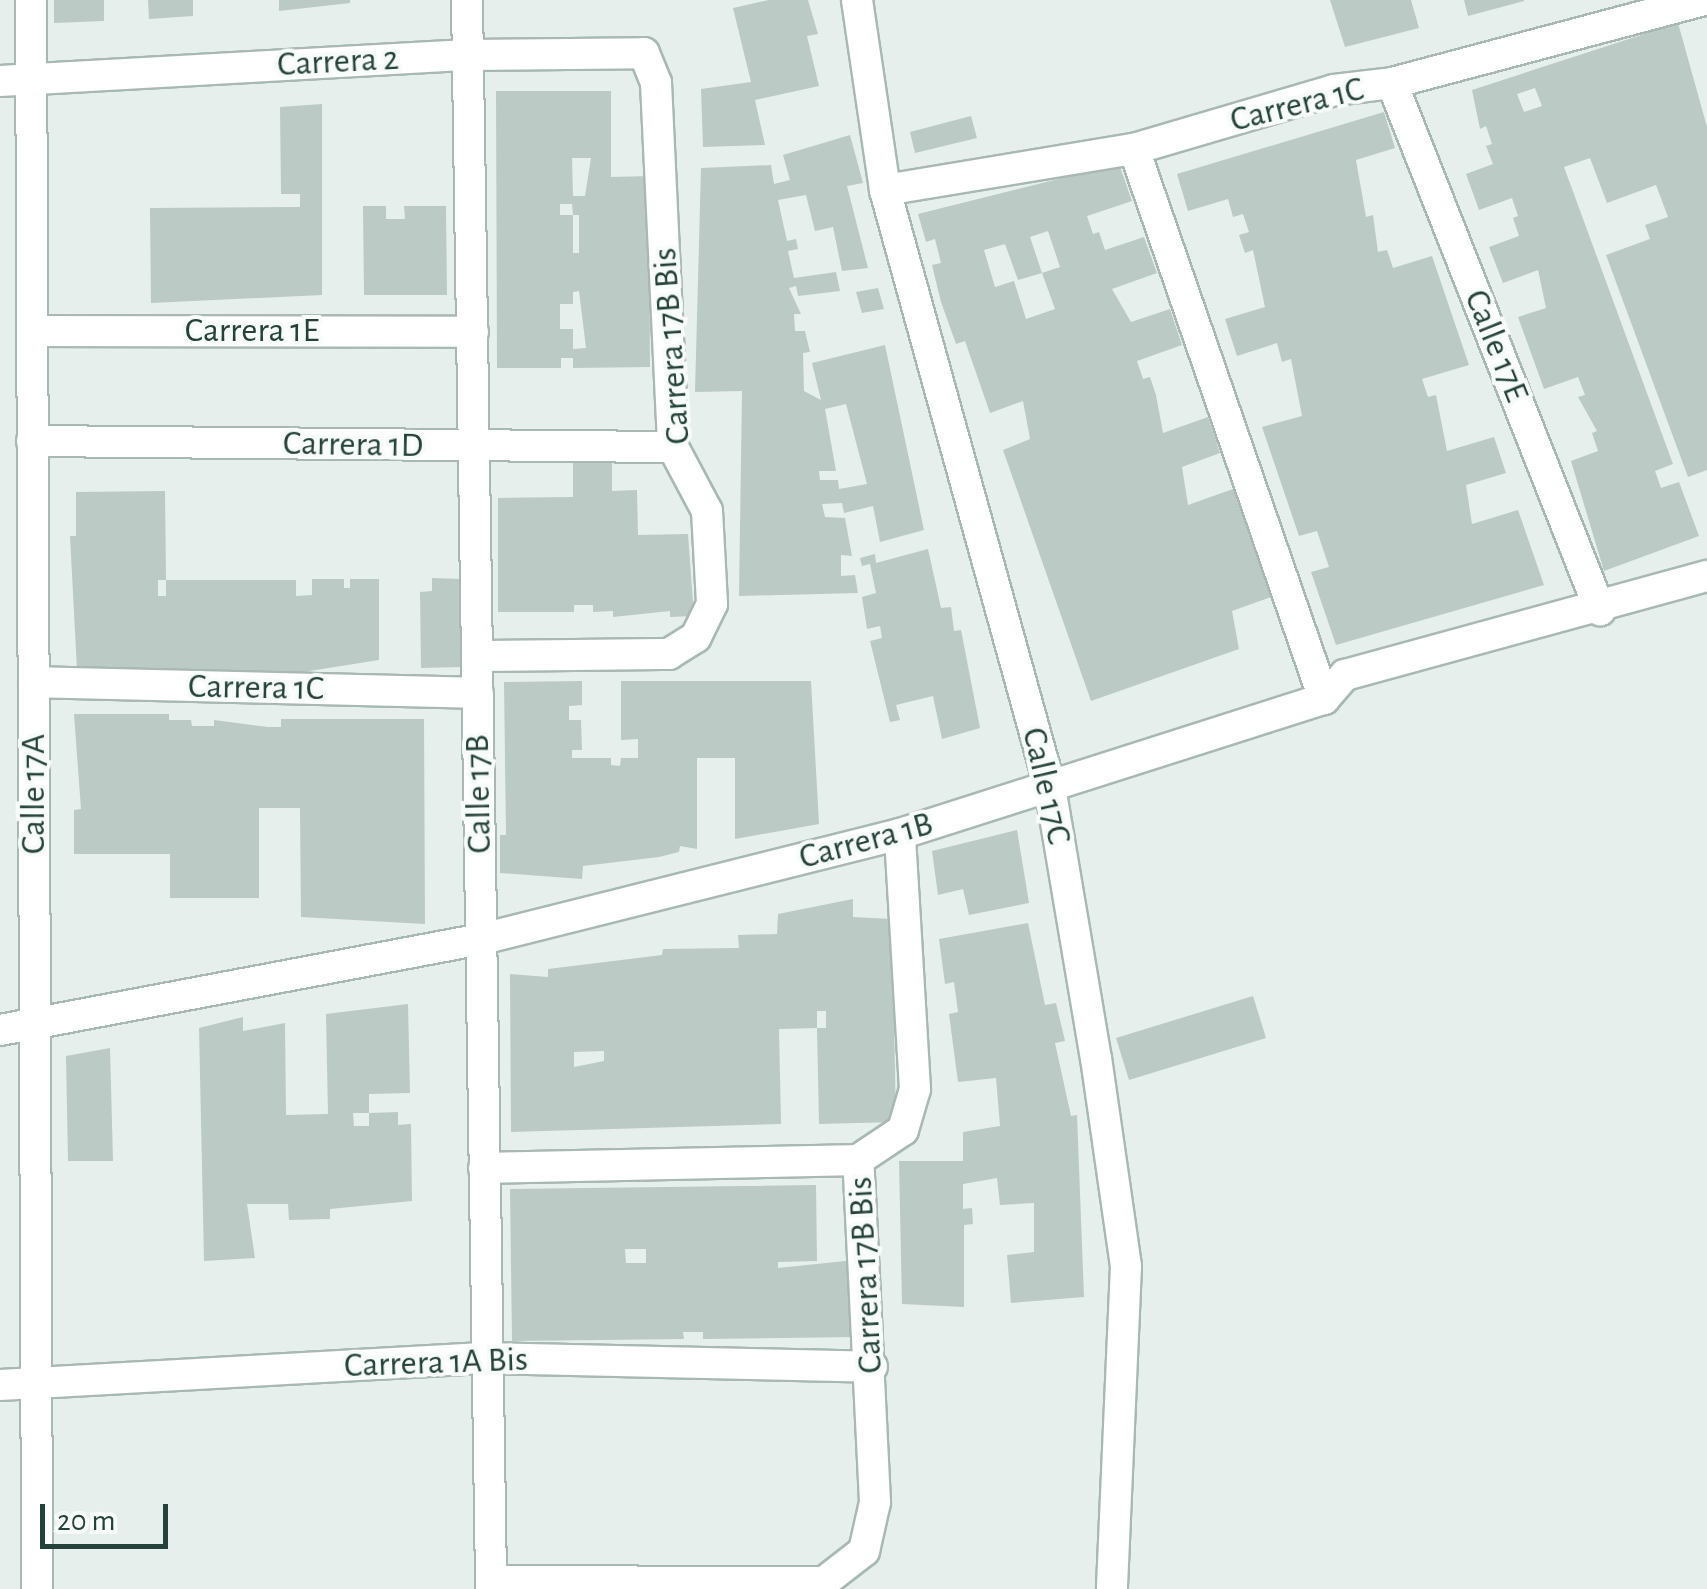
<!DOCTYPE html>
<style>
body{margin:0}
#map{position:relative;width:1707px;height:1589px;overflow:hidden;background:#e6efeb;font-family:"Alegreya Sans",sans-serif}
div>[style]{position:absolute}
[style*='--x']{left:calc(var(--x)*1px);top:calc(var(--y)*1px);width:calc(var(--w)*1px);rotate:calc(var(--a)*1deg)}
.building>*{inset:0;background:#bbcac4}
.roads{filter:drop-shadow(2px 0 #a8b8b2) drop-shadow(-2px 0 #a8b8b2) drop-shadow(0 2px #a8b8b2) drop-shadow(0 -2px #a8b8b2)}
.minor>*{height:30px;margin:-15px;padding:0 15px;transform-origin:15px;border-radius:15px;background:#fff}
span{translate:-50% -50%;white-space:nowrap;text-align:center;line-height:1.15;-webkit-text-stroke:8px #f7fbf9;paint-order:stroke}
.street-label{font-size:35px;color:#24423a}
.scale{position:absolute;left:40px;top:1504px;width:128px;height:45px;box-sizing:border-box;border:5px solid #24423a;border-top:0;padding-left:12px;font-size:30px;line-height:35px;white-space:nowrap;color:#24423a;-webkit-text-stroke:8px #f7fbf9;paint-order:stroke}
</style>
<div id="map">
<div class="building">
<div style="clip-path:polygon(54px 0,104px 0,104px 21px,54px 23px)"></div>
<div style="clip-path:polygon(148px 0,193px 0,193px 16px,149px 19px)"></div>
<div style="clip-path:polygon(279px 0,350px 0,350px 3px,279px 11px)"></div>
<div style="clip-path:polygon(769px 0,808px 0,818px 34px,807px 36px,819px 86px,755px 100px,765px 145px,703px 147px,701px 89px,751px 82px,733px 8px)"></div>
<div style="clip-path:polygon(1330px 0,1411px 0,1419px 28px,1345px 47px)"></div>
<div style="clip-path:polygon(1464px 0,1524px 0,1524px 1px,1468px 16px)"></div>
<div style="clip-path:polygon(evenodd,1678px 23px,1707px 127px,1707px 470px,1688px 477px,1606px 255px,1650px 239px,1645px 225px,1668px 217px,1656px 185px,1607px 203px,1590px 158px,1564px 167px,1673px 464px,1655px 471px,1661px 488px,1679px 482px,1699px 536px,1604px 571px,1571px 461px,1598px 451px,1592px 433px,1597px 431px,1578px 397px,1585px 395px,1578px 377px,1544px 389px,1518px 317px,1546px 308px,1538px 270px,1503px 283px,1489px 247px,1519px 236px,1513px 218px,1518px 216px,1512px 198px,1479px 210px,1466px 174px,1493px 164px,1486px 146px,1492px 144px,1486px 126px,1480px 129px,1472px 90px,1678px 23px,1535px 88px,1542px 106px,1524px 112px,1517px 94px,1535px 88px)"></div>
<div style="clip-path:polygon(evenodd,496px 91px,611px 91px,611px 177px,649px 176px,650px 367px,573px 368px,573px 358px,561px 358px,561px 368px,497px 368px,496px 91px,572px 158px,591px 158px,585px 196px,573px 196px,572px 158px,496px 91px,560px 204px,572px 204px,573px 215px,579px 215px,579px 253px,573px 253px,573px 215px,560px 215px,560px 204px,496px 91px,579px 291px,586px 348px,573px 349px,573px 329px,560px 329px,560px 304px,573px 304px,573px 292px,579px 291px)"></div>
<div style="clip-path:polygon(322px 104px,322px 295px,151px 303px,150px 208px,300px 207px,300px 194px,281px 194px,280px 107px)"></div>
<div style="clip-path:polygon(1384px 112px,1395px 148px,1356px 160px,1366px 217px,1373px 215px,1378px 252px,1387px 250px,1393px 268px,1432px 256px,1469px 365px,1422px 379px,1428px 397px,1436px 395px,1447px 451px,1494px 437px,1506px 473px,1466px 485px,1472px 524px,1518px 510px,1544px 585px,1336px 645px,1311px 572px,1329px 567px,1317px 531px,1299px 536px,1262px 427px,1302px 416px,1291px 359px,1282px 362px,1277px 343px,1237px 356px,1225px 319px,1265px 307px,1253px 250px,1245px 253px,1239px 235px,1249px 232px,1243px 214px,1233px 217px,1228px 199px,1188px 211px,1177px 174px)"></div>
<div style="clip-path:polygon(971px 116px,977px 138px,915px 153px,910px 132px)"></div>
<div style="clip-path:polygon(evenodd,850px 135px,863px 183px,847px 186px,868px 268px,842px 271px,833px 227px,815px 231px,806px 195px,778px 200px,787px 241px,796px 239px,798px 249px,788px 251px,794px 278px,836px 272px,840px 291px,798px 296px,796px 286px,789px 288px,801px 314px,794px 314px,795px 331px,805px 331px,810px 352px,803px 353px,804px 391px,821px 400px,812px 363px,885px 345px,924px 530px,880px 542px,873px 506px,844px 513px,842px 503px,822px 504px,825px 517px,845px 518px,852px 556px,841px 555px,841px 576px,855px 575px,858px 593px,739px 596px,742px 391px,695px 392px,701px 168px,771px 165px,774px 184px,790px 180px,783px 155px,850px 135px,846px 404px,867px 484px,839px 489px,838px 480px,820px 480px,819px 471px,836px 471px,825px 409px,846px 404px)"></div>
<div style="clip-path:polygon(evenodd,1119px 164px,1132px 201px,1087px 216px,1093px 234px,1099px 232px,1105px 250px,1144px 237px,1157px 273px,1112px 289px,1131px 322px,1170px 309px,1182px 345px,1137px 361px,1143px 379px,1150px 377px,1156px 395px,1163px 433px,1208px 417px,1220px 453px,1182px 467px,1188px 505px,1233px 489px,1271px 597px,1232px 611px,1239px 649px,1091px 701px,1003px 450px,1030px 439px,1023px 401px,990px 413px,965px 341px,956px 344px,941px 302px,932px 265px,941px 263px,935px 239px,926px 242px,918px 214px,1119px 164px,1048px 231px,1060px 267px,1042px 273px,1030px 237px,1048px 231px,1119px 164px,1005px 244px,1018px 280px,1042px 273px,1055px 309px,1026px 319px,1014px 281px,995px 287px,984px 250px,1005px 244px)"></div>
<div style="clip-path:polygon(363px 206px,386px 206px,386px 219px,405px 219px,404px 206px,446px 206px,447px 295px,364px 295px)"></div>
<div style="clip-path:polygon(878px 288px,884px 309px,862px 313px,856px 292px)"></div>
<div style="clip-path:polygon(573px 454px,612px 454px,612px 491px,637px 490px,638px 535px,688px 534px,694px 616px,670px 617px,670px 611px,613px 617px,613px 611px,593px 612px,593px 605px,574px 605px,574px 612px,498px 612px,498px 498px,573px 497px)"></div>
<div style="clip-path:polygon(165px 491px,166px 580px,158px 580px,158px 596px,166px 596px,166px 580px,296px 580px,296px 596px,312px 595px,312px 579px,344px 579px,344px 588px,350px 588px,350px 579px,379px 579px,379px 660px,284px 675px,77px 670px,70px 536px,76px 536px,76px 492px)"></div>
<div style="clip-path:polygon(928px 549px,941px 608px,951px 607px,954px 631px,961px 630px,980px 728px,942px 739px,933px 696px,896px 705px,900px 720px,890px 722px,870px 641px,882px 638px,880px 626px,867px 629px,862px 597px,876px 593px,870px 564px,862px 566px,860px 558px,875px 554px,876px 563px)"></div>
<div style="clip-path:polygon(432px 578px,461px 579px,462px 667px,421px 668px,420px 592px,432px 591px)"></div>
<div style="clip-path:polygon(582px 681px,582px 705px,569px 706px,569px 720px,581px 720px,582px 750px,572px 750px,572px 758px,611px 758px,611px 765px,620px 766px,621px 758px,638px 758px,638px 739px,621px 740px,621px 681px,811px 681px,819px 824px,735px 839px,735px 758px,697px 758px,697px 849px,680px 846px,679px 852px,659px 857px,583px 866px,582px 879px,500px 873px,500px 835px,506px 835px,504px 682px)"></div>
<div style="clip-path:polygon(74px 714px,169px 714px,169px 720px,191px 720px,192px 726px,214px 726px,214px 720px,268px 727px,281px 727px,281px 719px,424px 719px,425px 924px,301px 917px,300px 808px,259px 808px,259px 898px,170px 898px,170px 854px,74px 854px,74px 810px,81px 809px)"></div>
<div style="clip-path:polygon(1017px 830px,1029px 903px,969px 915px,963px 889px,938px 895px,932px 851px)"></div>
<div style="clip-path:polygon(evenodd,853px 899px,853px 917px,892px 919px,896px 1122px,819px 1124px,817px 1028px,826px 1028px,826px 1011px,817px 1011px,817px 1028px,779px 1029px,781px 1124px,511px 1132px,510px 974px,548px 977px,548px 969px,662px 955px,663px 949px,739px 948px,738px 935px,777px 934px,778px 914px,853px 899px,604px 1051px,604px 1061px,574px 1067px,574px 1052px,604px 1051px)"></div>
<div style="clip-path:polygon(1028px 923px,1045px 1005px,1056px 1003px,1065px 1041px,1055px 1043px,1071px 1116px,1077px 1115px,1084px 1297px,1011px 1303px,1007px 1255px,1034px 1252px,1034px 1203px,1000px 1205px,997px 1178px,963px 1184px,963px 1209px,972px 1208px,973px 1224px,964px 1225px,964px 1307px,902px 1304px,899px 1161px,963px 1161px,963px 1132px,1000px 1126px,996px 1078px,958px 1082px,949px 1014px,958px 1012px,954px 982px,945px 984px,939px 939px)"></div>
<div style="clip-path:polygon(1253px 996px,1266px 1038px,1129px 1080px,1116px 1038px)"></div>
<div style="clip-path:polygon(408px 1004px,410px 1093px,369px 1094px,369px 1113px,353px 1113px,354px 1126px,369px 1126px,369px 1113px,398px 1112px,398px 1125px,411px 1124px,412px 1201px,330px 1209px,330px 1219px,289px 1220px,288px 1204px,247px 1204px,255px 1258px,204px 1261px,199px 1028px,243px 1017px,243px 1031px,285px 1023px,286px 1115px,328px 1114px,326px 1014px)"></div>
<div style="clip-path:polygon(110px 1048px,113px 1161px,68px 1161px,66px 1056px)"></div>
<div style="clip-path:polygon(evenodd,816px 1185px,817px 1261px,778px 1262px,778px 1268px,855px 1260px,856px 1337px,703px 1339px,703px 1332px,683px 1332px,684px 1339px,512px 1341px,510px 1189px,816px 1185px,625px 1249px,646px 1249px,646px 1263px,626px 1263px,625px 1249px)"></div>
</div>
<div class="roads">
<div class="minor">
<div style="--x:31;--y:0;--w:1589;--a:89.78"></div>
<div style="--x:467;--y:0;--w:1589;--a:89.13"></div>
<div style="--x:857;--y:0;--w:192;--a:81.6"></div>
<div style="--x:885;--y:190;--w:619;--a:74.55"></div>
<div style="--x:1050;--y:787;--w:275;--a:80.4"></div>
<div style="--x:1096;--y:1058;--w:210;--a:81.8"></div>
<div style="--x:1126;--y:1266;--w:323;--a:92.5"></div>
<div style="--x:0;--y:81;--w:468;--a:-3.2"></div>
<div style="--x:467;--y:55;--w:177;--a:-0.6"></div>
<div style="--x:644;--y:53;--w:32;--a:68"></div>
<div style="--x:656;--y:83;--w:364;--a:87.3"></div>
<div style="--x:673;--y:447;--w:72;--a:62"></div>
<div style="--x:707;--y:511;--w:93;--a:86.9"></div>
<div style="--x:712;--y:604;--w:37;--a:116"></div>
<div style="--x:696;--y:637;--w:32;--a:148"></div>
<div style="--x:669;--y:654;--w:192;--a:179.4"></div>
<div style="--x:1392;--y:83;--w:567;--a:68.46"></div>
<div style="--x:1134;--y:149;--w:582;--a:70.94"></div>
<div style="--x:885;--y:190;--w:252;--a:-9.4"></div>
<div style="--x:1134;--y:149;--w:209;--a:-16.4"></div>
<div style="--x:1334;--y:90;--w:58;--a:-6.9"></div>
<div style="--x:1392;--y:83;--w:323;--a:-14.9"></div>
<div style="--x:32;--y:331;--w:441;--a:0.1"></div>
<div style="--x:32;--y:441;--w:641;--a:0.54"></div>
<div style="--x:34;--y:682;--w:444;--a:1.4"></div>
<div style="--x:0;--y:1030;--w:491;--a:-10.7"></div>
<div style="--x:482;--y:939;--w:431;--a:-14.1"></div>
<div style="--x:900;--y:834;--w:445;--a:-17.7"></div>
<div style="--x:1324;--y:699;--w:32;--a:-49"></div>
<div style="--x:1345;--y:675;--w:375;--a:-15.3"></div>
<div style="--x:484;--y:1168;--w:374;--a:-1.2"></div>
<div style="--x:0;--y:1385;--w:488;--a:-3.2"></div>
<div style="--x:487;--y:1358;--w:385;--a:1.3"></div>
<div style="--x:491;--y:1581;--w:333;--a:0.2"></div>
<div style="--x:824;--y:1582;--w:51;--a:-37.8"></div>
<div style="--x:864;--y:1551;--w:50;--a:-77.3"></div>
<div style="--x:875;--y:1502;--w:342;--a:-92.8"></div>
<div style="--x:858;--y:1160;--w:54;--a:-33.7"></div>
<div style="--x:903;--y:1130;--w:43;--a:-73.7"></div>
<div style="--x:915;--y:1089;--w:255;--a:-93.4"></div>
</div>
</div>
<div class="street-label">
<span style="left:338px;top:62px;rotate:-3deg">Carrera 2</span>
<span style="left:1297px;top:105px;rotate:-14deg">Carrera 1C</span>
<span style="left:252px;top:331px">Carrera 1E</span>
<span style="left:672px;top:346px;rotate:-94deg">Carrera 17B Bis</span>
<span style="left:1496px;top:346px;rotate:68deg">Calle 17E</span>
<span style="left:353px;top:445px;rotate:1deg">Carrera 1D</span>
<span style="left:256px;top:688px;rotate:1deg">Carrera 1C</span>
<span style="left:1046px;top:786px;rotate:77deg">Calle 17C</span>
<span style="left:34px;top:794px;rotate:-90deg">Calle 17A</span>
<span style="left:479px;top:794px;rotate:-91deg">Calle 17B</span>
<span style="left:866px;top:841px;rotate:-15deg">Carrera 1B</span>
<span style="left:866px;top:1275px;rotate:-93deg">Carrera 17B Bis</span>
<span style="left:436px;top:1363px;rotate:-2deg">Carrera 1A Bis</span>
</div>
<div class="scale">20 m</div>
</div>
